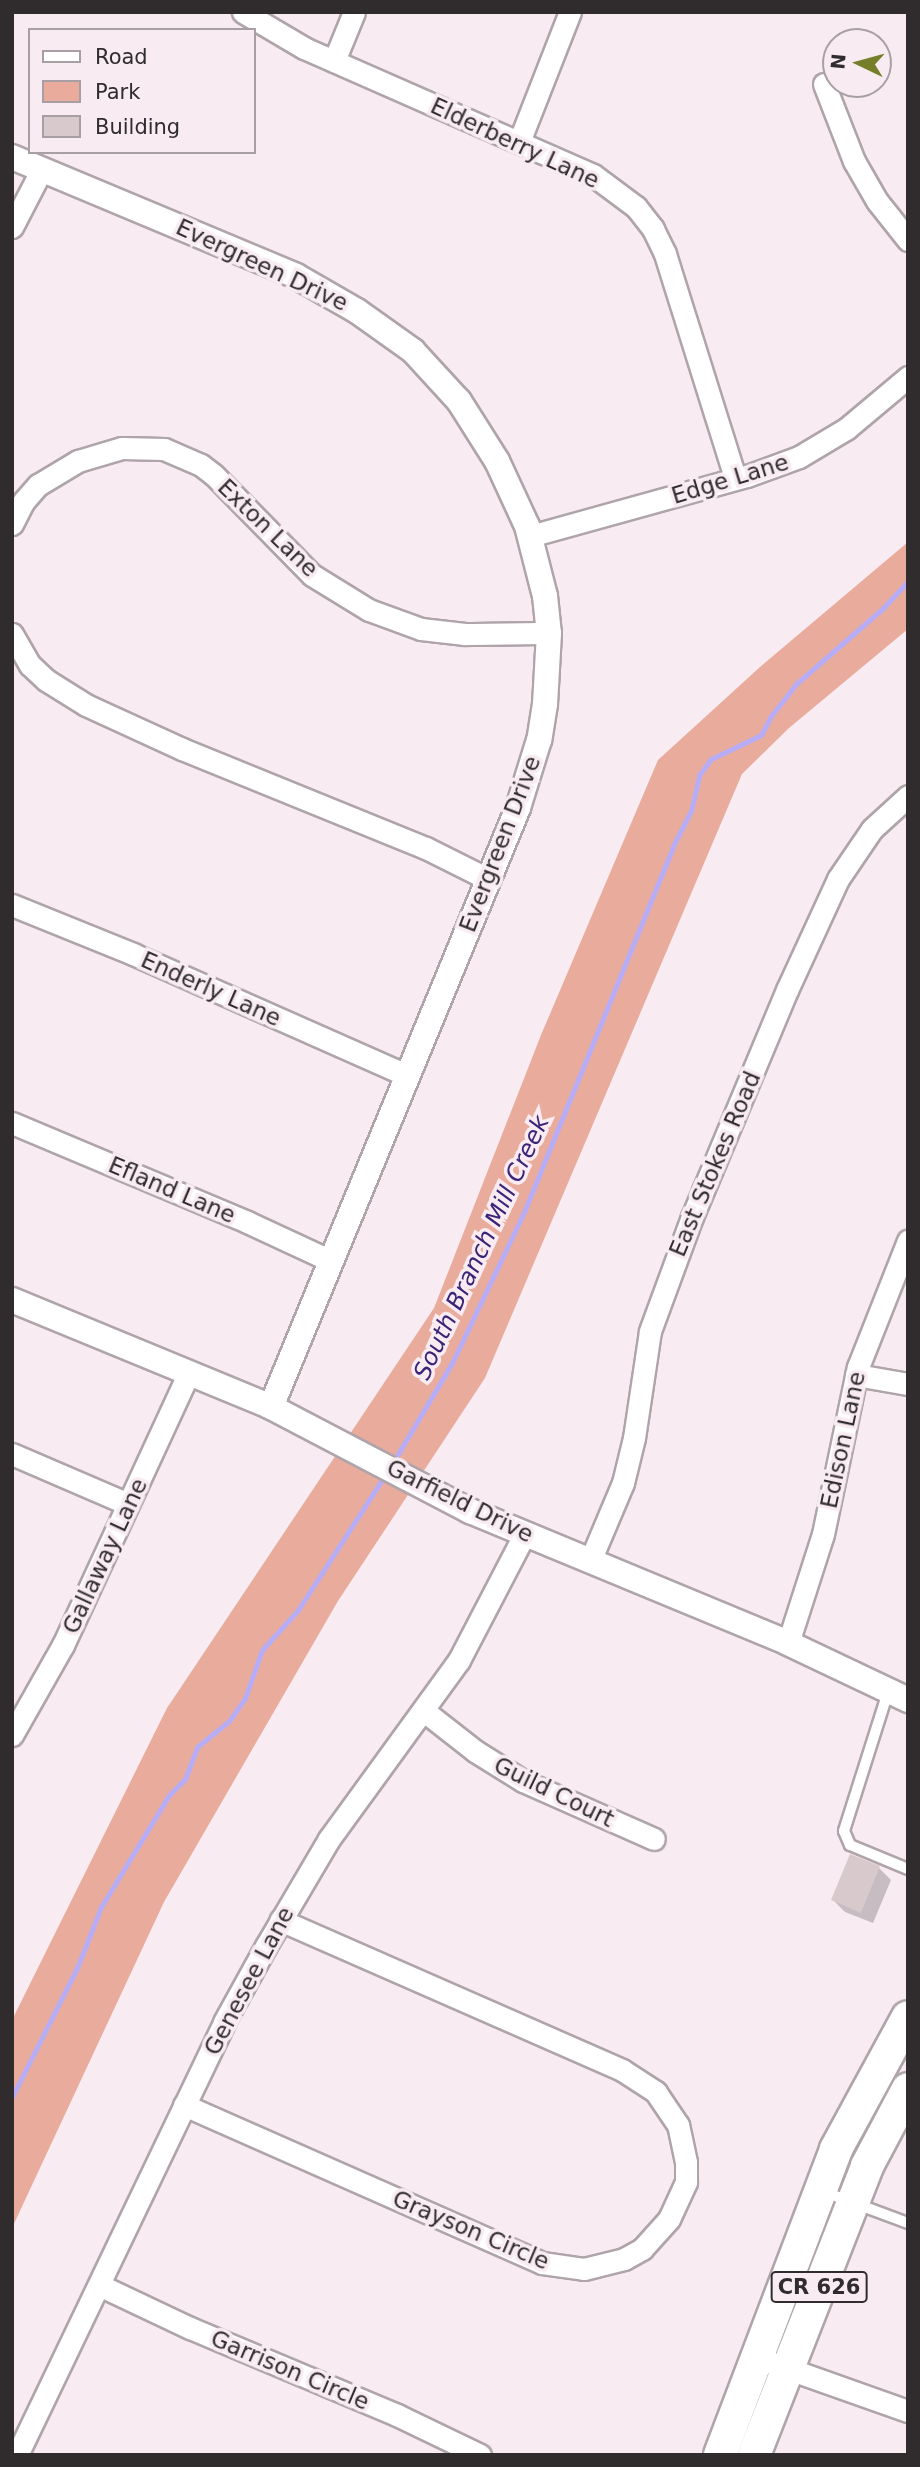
<!DOCTYPE html>
<style>
body{margin:0}
#map{position:relative;width:920px;height:2467px;overflow:hidden;background:#f8ecf2;font-family:"DejaVu Sans",sans-serif}
div>[style]{position:absolute}
[style*='--x']{left:calc(var(--x)*1px);top:calc(var(--y)*1px);width:calc(var(--w)*1px);rotate:calc(var(--a)*1deg)}
.green>*{inset:0;background:#e9ac9c}
.shadow>*{inset:0;background:#0003}
.stream>*{height:5px;margin:-2.5px;padding:0 2.5px;transform-origin:2.5px;border-radius:2.5px;background:#b7adf6}
.building>*{inset:0;background:#d8cacc}
.roads{filter:drop-shadow(2px 0 #afa4aa) drop-shadow(-2px 0 #afa4aa) drop-shadow(0 2px #afa4aa) drop-shadow(0 -2px #afa4aa)}
.service>*{height:10px;margin:-5px;padding:0 5px;transform-origin:5px;border-radius:5px;background:#fff}
.minor>*{height:21px;margin:-10.5px;padding:0 10.5px;transform-origin:10.5px;border-radius:10.5px;background:#fff}
.tertiary>*{height:24px;margin:-12px;padding:0 12px;transform-origin:12px;border-radius:12px;background:#fff}
.primary>*{height:32px;margin:-16px;padding:0 16px;transform-origin:16px;border-radius:16px;background:#fff}
span{translate:-50% -50%;white-space:nowrap;text-align:center;line-height:1.15;-webkit-text-stroke:7px #f8ecf2;paint-order:stroke}
.shield-label span{padding:2px 5px;background:#f8ecf2;border:2px solid;border-radius:5px;-webkit-text-stroke-width:0}
.shield-label{font-size:21px;color:#302c2e;font-weight:700}
.street-label{font-size:23px;color:#302c2e}
.water-label{font-size:24px;color:#3b2477;font-style:italic}
.frame{position:absolute;inset:0;border:14px solid #302c2e;pointer-events:none}
.legend{position:absolute;left:28px;top:28px;width:228px;height:126px;box-sizing:border-box;background:#f8ecf2;border:2px solid #a89fa4;margin:0;padding:9px 12px;list-style:none;font-size:21px;color:#302c2e}
.legend li{display:flex;align-items:center;gap:14px;height:35px}
.legend b{width:35px;border:2px solid #a89fa4}
.north{position:absolute;left:822px;top:28px;width:70px;height:70px;box-sizing:border-box;background:#f8ecf2;border:2px solid #a89fa4;border-radius:50%;rotate:275deg;font-size:19px;font-weight:700;line-height:28px;text-align:center;color:#302c2e}
.north::after{content:'';display:block;margin:auto;width:24px;height:32px;background:#757f2a;clip-path:polygon(50% 0,100% 100%,50% 72%,0 100%)}
</style>
<div id="map">
<div class="green">
<div style="clip-path:polygon(908px 542px,908px 629px,789px 728px,742px 774px,485px 1378px,338px 1601px,164px 1902px,12px 2228px,12px 2020px,167px 1708px,434px 1308px,541px 1035px,658px 760px,760px 667px)"></div>
</div>
<div class="shadow">
<div style="clip-path:polygon(879px 1868px,891px 1880px,873px 1923px,845px 1912px,833px 1900px)"></div>
</div>
<div class="stream">
<div style="--x:392;--y:1464;--w:117;--a:-59.3"></div>
<div style="--x:452;--y:1363;--w:167;--a:-64.5"></div>
<div style="--x:524;--y:1212;--w:395;--a:-67.8"></div>
<div style="--x:673;--y:846;--w:39;--a:-63"></div>
<div style="--x:691;--y:811;--w:37;--a:-77"></div>
<div style="--x:699;--y:775;--w:20;--a:-53"></div>
<div style="--x:711;--y:759;--w:55;--a:-25.6"></div>
<div style="--x:761;--y:735;--w:21;--a:-62"></div>
<div style="--x:771;--y:716;--w:41;--a:-52"></div>
<div style="--x:796;--y:684;--w:116;--a:-41.1"></div>
<div style="--x:883;--y:608;--w:37;--a:-47"></div>
<div style="--x:12;--y:2097;--w:144;--a:-63.3"></div>
<div style="--x:77;--y:1968;--w:66;--a:-68.5"></div>
<div style="--x:101;--y:1907;--w:131;--a:-58.7"></div>
<div style="--x:169;--y:1795;--w:23;--a:-45"></div>
<div style="--x:185;--y:1779;--w:34;--a:-69"></div>
<div style="--x:197;--y:1747;--w:41;--a:-39.1"></div>
<div style="--x:229;--y:1721;--w:28;--a:-55"></div>
<div style="--x:245;--y:1698;--w:51;--a:-70.5"></div>
<div style="--x:262;--y:1650;--w:54;--a:-48"></div>
<div style="--x:298;--y:1610;--w:161;--a:-57.2"></div>
</div>
<div class="building">
<div style="clip-path:polygon(850px 1854px,880px 1866px,861px 1913px,831px 1900px)"></div>
</div>
<div class="roads">
<div class="service">
<div style="--x:888;--y:1692;--w:146;--a:107.6"></div>
<div style="--x:844;--y:1831;--w:15;--a:67"></div>
<div style="--x:850;--y:1845;--w:63;--a:22.5"></div>
<div style="--x:822;--y:2191;--w:92;--a:20.4"></div>
</div>
<div class="minor">
<div style="--x:243;--y:12;--w:71;--a:30.5"></div>
<div style="--x:304;--y:48;--w:316;--a:23.7"></div>
<div style="--x:593;--y:175;--w:54;--a:36.7"></div>
<div style="--x:636;--y:207;--w:28;--a:52"></div>
<div style="--x:653;--y:229;--w:28;--a:64"></div>
<div style="--x:665;--y:254;--w:235;--a:72.6"></div>
<div style="--x:334;--y:61;--w:53;--a:-67.8"></div>
<div style="--x:824;--y:84;--w:83;--a:68.7"></div>
<div style="--x:854;--y:161;--w:46;--a:60.1"></div>
<div style="--x:877;--y:201;--w:50;--a:51.5"></div>
<div style="--x:519;--y:142;--w:140;--a:-68.6"></div>
<div style="--x:12;--y:227;--w:65;--a:-62.7"></div>
<div style="--x:12;--y:524;--w:25;--a:-63"></div>
<div style="--x:23;--y:502;--w:23;--a:-49"></div>
<div style="--x:38;--y:485;--w:47;--a:-31"></div>
<div style="--x:78;--y:461;--w:46;--a:-16.5"></div>
<div style="--x:122;--y:448;--w:42;--a:1.4"></div>
<div style="--x:164;--y:449;--w:40;--a:23.4"></div>
<div style="--x:201;--y:465;--w:16;--a:38"></div>
<div style="--x:214;--y:475;--w:140;--a:45.6"></div>
<div style="--x:312;--y:575;--w:67;--a:31.6"></div>
<div style="--x:369;--y:610;--w:55;--a:20.1"></div>
<div style="--x:421;--y:629;--w:44;--a:6.5"></div>
<div style="--x:465;--y:634;--w:84;--a:-0.7"></div>
<div style="--x:530;--y:536;--w:225;--a:-15.5"></div>
<div style="--x:747;--y:476;--w:55;--a:-20.1"></div>
<div style="--x:799;--y:457;--w:55;--a:-30.8"></div>
<div style="--x:846;--y:429;--w:81;--a:-40"></div>
<div style="--x:12;--y:634;--w:36;--a:60"></div>
<div style="--x:30;--y:665;--w:22;--a:43"></div>
<div style="--x:46;--y:680;--w:47;--a:32"></div>
<div style="--x:86;--y:705;--w:106;--a:24.6"></div>
<div style="--x:182;--y:749;--w:263;--a:22.1"></div>
<div style="--x:426;--y:848;--w:69;--a:26.6"></div>
<div style="--x:12;--y:905;--w:131;--a:22"></div>
<div style="--x:133;--y:954;--w:301;--a:23.9"></div>
<div style="--x:12;--y:1123;--w:255;--a:22.8"></div>
<div style="--x:247;--y:1222;--w:93;--a:24.9"></div>
<div style="--x:856;--y:1375;--w:53;--a:9.8"></div>
<div style="--x:12;--y:1454;--w:126;--a:23.3"></div>
<div style="--x:590;--y:1561;--w:85;--a:-67.1"></div>
<div style="--x:623;--y:1483;--w:46;--a:-76.3"></div>
<div style="--x:634;--y:1438;--w:108;--a:-81.5"></div>
<div style="--x:650;--y:1331;--w:121;--a:-69.8"></div>
<div style="--x:692;--y:1217;--w:246;--a:-67.3"></div>
<div style="--x:787;--y:990;--w:122;--a:-65.3"></div>
<div style="--x:838;--y:879;--w:60;--a:-55.8"></div>
<div style="--x:872;--y:829;--w:49;--a:-42.5"></div>
<div style="--x:788;--y:1643;--w:114;--a:-72.2"></div>
<div style="--x:823;--y:1534;--w:171;--a:-78.2"></div>
<div style="--x:858;--y:1367;--w:136;--a:-68.4"></div>
<div style="--x:424;--y:1711;--w:65;--a:38.1"></div>
<div style="--x:475;--y:1751;--w:57;--a:32"></div>
<div style="--x:523;--y:1781;--w:143;--a:23.9"></div>
<div style="--x:12;--y:1735;--w:103;--a:-60.5"></div>
<div style="--x:63;--y:1645;--w:301;--a:-65.2"></div>
<div style="--x:184;--y:2105;--w:391;--a:23.8"></div>
<div style="--x:542;--y:2263;--w:42;--a:8.1"></div>
<div style="--x:584;--y:2269;--w:41;--a:-14"></div>
<div style="--x:624;--y:2259;--w:21;--a:-29"></div>
<div style="--x:642;--y:2249;--w:40;--a:-48"></div>
<div style="--x:669;--y:2219;--w:41;--a:-65.3"></div>
<div style="--x:686;--y:2182;--w:20;--a:-90"></div>
<div style="--x:686;--y:2162;--w:38;--a:-102"></div>
<div style="--x:678;--y:2125;--w:40;--a:-124"></div>
<div style="--x:656;--y:2092;--w:40;--a:-147.1"></div>
<div style="--x:622;--y:2070;--w:373;--a:-156.3"></div>
<div style="--x:99;--y:2285;--w:101;--a:25.3"></div>
<div style="--x:190;--y:2328;--w:225;--a:22.8"></div>
<div style="--x:397;--y:2415;--w:92;--a:25.7"></div>
<div style="--x:758;--y:2358;--w:159;--a:19.5"></div>
<div style="--x:17;--y:2455;--w:480;--a:-64.4"></div>
<div style="--x:224;--y:2022;--w:87;--a:-61.1"></div>
<div style="--x:266;--y:1946;--w:124;--a:-59.5"></div>
<div style="--x:329;--y:1839;--w:221;--a:-54"></div>
<div style="--x:459;--y:1660;--w:143;--a:-62.5"></div>
</div>
<div class="tertiary">
<div style="--x:12;--y:157;--w:308;--a:22.7"></div>
<div style="--x:296;--y:276;--w:70;--a:29.8"></div>
<div style="--x:357;--y:311;--w:69;--a:35.5"></div>
<div style="--x:413;--y:351;--w:68;--a:47.4"></div>
<div style="--x:459;--y:401;--w:71;--a:57.7"></div>
<div style="--x:497;--y:461;--w:72;--a:65.2"></div>
<div style="--x:527;--y:526;--w:72;--a:75.6"></div>
<div style="--x:545;--y:596;--w:37;--a:84"></div>
<div style="--x:549;--y:633;--w:71;--a:93.2"></div>
<div style="--x:545;--y:704;--w:36;--a:99"></div>
<div style="--x:539;--y:740;--w:71;--a:107.2"></div>
<div style="--x:518;--y:808;--w:648;--a:112.41"></div>
<div style="--x:12;--y:1300;--w:280;--a:22.4"></div>
<div style="--x:271;--y:1407;--w:225;--a:27.6"></div>
<div style="--x:470;--y:1511;--w:344;--a:22.5"></div>
<div style="--x:788;--y:1643;--w:133;--a:25.4"></div>
</div>
<div class="primary">
<div style="--x:720;--y:2455;--w:327;--a:-69.2"></div>
<div style="--x:836;--y:2149;--w:150;--a:-61.4"></div>
<div style="--x:754;--y:2455;--w:310;--a:-68.6"></div>
<div style="--x:867;--y:2166;--w:87;--a:-62"></div>
</div>
</div>
<div class="shield-label">
<span style="left:819px;top:2287px">CR 626</span>
</div>
<div class="street-label">
<span style="left:515px;top:143px;rotate:25deg">Elderberry Lane</span>
<span style="left:262px;top:265px;rotate:25deg">Evergreen Drive</span>
<span style="left:730px;top:479px;rotate:-17deg">Edge Lane</span>
<span style="left:268px;top:528px;rotate:44deg">Exton Lane</span>
<span style="left:500px;top:844px;rotate:-69deg">Evergreen Drive</span>
<span style="left:211px;top:989px;rotate:24deg">Enderly Lane</span>
<span style="left:715px;top:1164px;rotate:-67deg">East Stokes Road</span>
<span style="left:172px;top:1190px;rotate:23deg">Efland Lane</span>
<span style="left:843px;top:1440px;rotate:-78deg">Edison Lane</span>
<span style="left:460px;top:1501px;rotate:26deg">Garfield Drive</span>
<span style="left:105px;top:1556px;rotate:-65deg">Gallaway Lane</span>
<span style="left:554px;top:1792px;rotate:26deg">Guild Court</span>
<span style="left:249px;top:1981px;rotate:-62deg">Genesee Lane</span>
<span style="left:471px;top:2230px;rotate:23deg">Grayson Circle</span>
<span style="left:290px;top:2370px;rotate:23deg">Garrison Circle</span>
</div>
<div class="water-label">
<span style="left:482px;top:1248px;rotate:-65deg">South Branch Mill Creek</span>
</div>
<div class="frame"></div>
<ul class="legend">
<li><b style="height:9px;background:#fff"></b>Road</li>
<li><b style="height:19px;background:#e9ac9c"></b>Park</li>
<li><b style="height:19px;background:#d8cacc"></b>Building</li>
</ul>
<div class="north">N</div>
</div>
